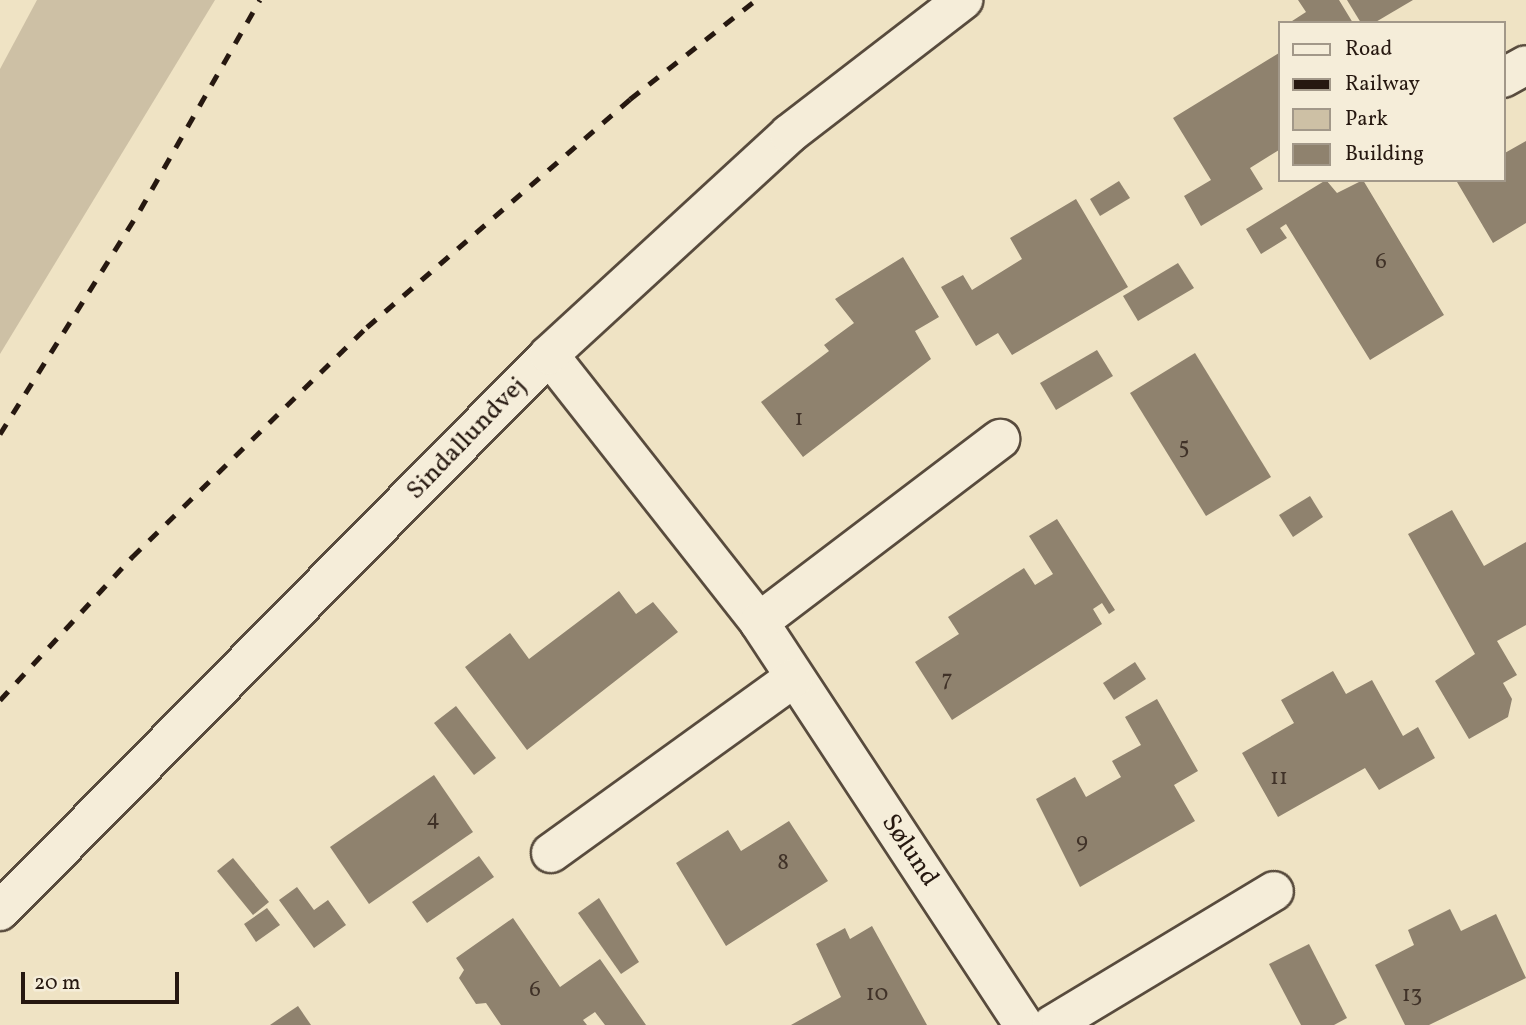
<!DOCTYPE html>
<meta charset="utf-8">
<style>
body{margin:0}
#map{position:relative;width:1526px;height:1025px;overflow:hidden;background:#efe3c4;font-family:Vollkorn,serif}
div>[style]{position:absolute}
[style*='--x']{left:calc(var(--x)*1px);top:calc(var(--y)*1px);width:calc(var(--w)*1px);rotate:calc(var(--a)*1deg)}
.green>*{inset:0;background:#cdc0a5}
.building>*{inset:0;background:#8f826e}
.roads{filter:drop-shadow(2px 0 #584b3d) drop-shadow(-2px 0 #584b3d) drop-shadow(0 2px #584b3d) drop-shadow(0 -2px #584b3d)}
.minor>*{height:38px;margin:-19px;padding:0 19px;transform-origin:19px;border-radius:19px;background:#f5edd9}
.rail>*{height:5px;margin-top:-2.5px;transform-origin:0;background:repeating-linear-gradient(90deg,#261810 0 12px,transparent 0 24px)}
span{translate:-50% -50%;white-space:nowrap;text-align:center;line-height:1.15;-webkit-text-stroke:5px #f5edd9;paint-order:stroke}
.number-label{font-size:23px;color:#403228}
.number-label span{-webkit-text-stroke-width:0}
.street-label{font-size:26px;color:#261810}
.legend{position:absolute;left:1278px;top:21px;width:228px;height:161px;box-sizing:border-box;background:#f5edd9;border:2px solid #a29889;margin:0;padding:9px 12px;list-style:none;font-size:21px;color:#261810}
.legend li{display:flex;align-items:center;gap:14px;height:35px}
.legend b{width:35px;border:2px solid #a29889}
.scale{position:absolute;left:21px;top:972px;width:158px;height:32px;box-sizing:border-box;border:4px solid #261810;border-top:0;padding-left:9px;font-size:21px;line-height:24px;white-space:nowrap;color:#261810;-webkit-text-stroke:5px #f5edd9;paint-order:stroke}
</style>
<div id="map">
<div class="green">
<div style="clip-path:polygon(37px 0,215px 0,0 354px,0 69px)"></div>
</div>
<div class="building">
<div style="clip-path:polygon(1298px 0,1339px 0,1353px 23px,1289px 23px,1306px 12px)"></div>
<div style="clip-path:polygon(1347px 0,1413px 0,1374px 23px,1361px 23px)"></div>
<div style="clip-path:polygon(1279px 53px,1279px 150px,1250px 168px,1263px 189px,1201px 226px,1184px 196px,1211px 180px,1173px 118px)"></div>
<div style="clip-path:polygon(1526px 141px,1526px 223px,1493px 243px,1457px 182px,1503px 180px,1503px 154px)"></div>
<div style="clip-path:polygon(1326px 180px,1337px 193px,1363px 180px,1444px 315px,1370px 360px,1286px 224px,1280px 228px,1287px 238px,1261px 254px,1246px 229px)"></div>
<div style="clip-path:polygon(1119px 181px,1130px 198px,1100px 216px,1090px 199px)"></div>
<div style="clip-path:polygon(1076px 199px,1128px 287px,1012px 355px,998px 333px,976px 346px,941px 287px,963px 275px,972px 290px,1022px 259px,1010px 238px)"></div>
<div style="clip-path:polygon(903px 257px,939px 317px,915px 331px,931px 359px,803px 457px,761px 402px,829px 351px,824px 345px,854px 323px,835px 299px)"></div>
<div style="clip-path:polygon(1178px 263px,1194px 288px,1138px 321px,1123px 296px)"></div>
<div style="clip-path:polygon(1097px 350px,1113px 376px,1056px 410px,1040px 383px)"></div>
<div style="clip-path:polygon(1195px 353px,1271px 477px,1206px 516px,1130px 393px)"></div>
<div style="clip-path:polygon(1310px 496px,1323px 517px,1293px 537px,1279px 515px)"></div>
<div style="clip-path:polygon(1452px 510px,1484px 566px,1526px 542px,1526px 625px,1497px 641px,1517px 675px,1503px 683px,1512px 699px,1508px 717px,1469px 739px,1435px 681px,1475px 654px,1408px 534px)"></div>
<div style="clip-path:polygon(1057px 519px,1115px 610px,1109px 614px,1102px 603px,1093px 609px,1102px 624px,952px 720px,915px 662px,959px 634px,948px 617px,1024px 568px,1035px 585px,1053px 574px,1029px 536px)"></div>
<div style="clip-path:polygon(619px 591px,636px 614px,653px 602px,678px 632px,527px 750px,465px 667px,510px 633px,529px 659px)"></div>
<div style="clip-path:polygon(1135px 662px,1146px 679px,1114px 700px,1103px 683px)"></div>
<div style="clip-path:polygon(1333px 671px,1346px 694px,1372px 680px,1403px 736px,1418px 727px,1435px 758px,1379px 790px,1365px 768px,1278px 817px,1242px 753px,1294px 723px,1281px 700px)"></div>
<div style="clip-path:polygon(1157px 699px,1198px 771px,1174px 785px,1195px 821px,1080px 887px,1036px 799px,1075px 777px,1086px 797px,1121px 777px,1112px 761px,1141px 745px,1125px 717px)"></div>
<div style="clip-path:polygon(456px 706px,496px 758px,474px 775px,434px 723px)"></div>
<div style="clip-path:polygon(434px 775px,473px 832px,369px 904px,330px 847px)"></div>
<div style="clip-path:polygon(789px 821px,828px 881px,726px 946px,676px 863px,728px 830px,741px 851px)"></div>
<div style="clip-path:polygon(479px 856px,494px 877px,427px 923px,412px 902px)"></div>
<div style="clip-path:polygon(233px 858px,269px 902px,253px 915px,217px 871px)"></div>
<div style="clip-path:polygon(297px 887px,314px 910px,328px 900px,346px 925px,314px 948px,279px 900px)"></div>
<div style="clip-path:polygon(599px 898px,639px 962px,621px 974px,578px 913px)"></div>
<div style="clip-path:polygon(267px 908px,280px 925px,256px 942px,244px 924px)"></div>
<div style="clip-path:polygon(1450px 909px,1461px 931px,1496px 914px,1526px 978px,1429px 1025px,1405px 1025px,1375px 965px,1414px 945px,1408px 930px)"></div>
<div style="clip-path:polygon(513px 918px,560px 987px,600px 959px,646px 1025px,605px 1025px,595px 1012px,583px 1020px,587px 1025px,501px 1025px,486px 1003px,476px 1004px,459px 978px,464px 970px,456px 958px)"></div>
<div style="clip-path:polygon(872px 926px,927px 1025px,791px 1025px,841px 997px,816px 944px,845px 928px,850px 939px)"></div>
<div style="clip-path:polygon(1309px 944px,1347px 1018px,1334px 1025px,1301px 1025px,1269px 964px)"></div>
<div style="clip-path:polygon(298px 1006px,311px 1025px,270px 1025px,289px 1012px)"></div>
</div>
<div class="roads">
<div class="minor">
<div style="--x:1503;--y:78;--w:26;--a:-29"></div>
<div style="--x:549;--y:355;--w:340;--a:51.8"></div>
<div style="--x:759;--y:622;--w:482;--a:56.7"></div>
<div style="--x:759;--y:622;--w:303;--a:-37.2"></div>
<div style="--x:551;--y:853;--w:299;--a:-35.8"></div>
<div style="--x:0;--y:911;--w:781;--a:-45.36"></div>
<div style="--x:549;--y:355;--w:326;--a:-42.6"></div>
<div style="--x:789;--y:134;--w:220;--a:-37.6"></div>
<div style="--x:1052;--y:1025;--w:259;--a:-31.1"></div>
</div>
</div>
<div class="rail">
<div style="--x:0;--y:434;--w:264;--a:-58"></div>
<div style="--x:140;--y:210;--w:242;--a:-60.3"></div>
<div style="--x:0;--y:700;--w:195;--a:-47.3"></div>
<div style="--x:132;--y:557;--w:329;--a:-44.4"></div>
<div style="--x:367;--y:327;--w:348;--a:-40.9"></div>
<div style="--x:630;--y:99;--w:160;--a:-38.2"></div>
</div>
<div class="number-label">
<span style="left:1381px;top:262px">6</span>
<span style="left:799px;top:419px">1</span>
<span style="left:1184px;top:447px">5</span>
<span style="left:947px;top:680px">7</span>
<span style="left:1279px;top:778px">11</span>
<span style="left:433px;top:819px">4</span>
<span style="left:1082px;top:842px">9</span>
<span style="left:783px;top:863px">8</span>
<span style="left:535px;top:990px">6</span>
<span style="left:877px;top:994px">10</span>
<span style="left:1412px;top:995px">13</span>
</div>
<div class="street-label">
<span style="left:467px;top:439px;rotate:-46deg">Sindallundvej</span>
<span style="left:909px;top:851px;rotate:56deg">Sølund</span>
</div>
<ul class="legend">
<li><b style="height:9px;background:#f5edd9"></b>Road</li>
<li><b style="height:9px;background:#261810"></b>Railway</li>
<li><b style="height:19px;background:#cdc0a5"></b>Park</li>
<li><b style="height:19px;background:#8f826e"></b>Building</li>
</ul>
<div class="scale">20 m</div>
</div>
